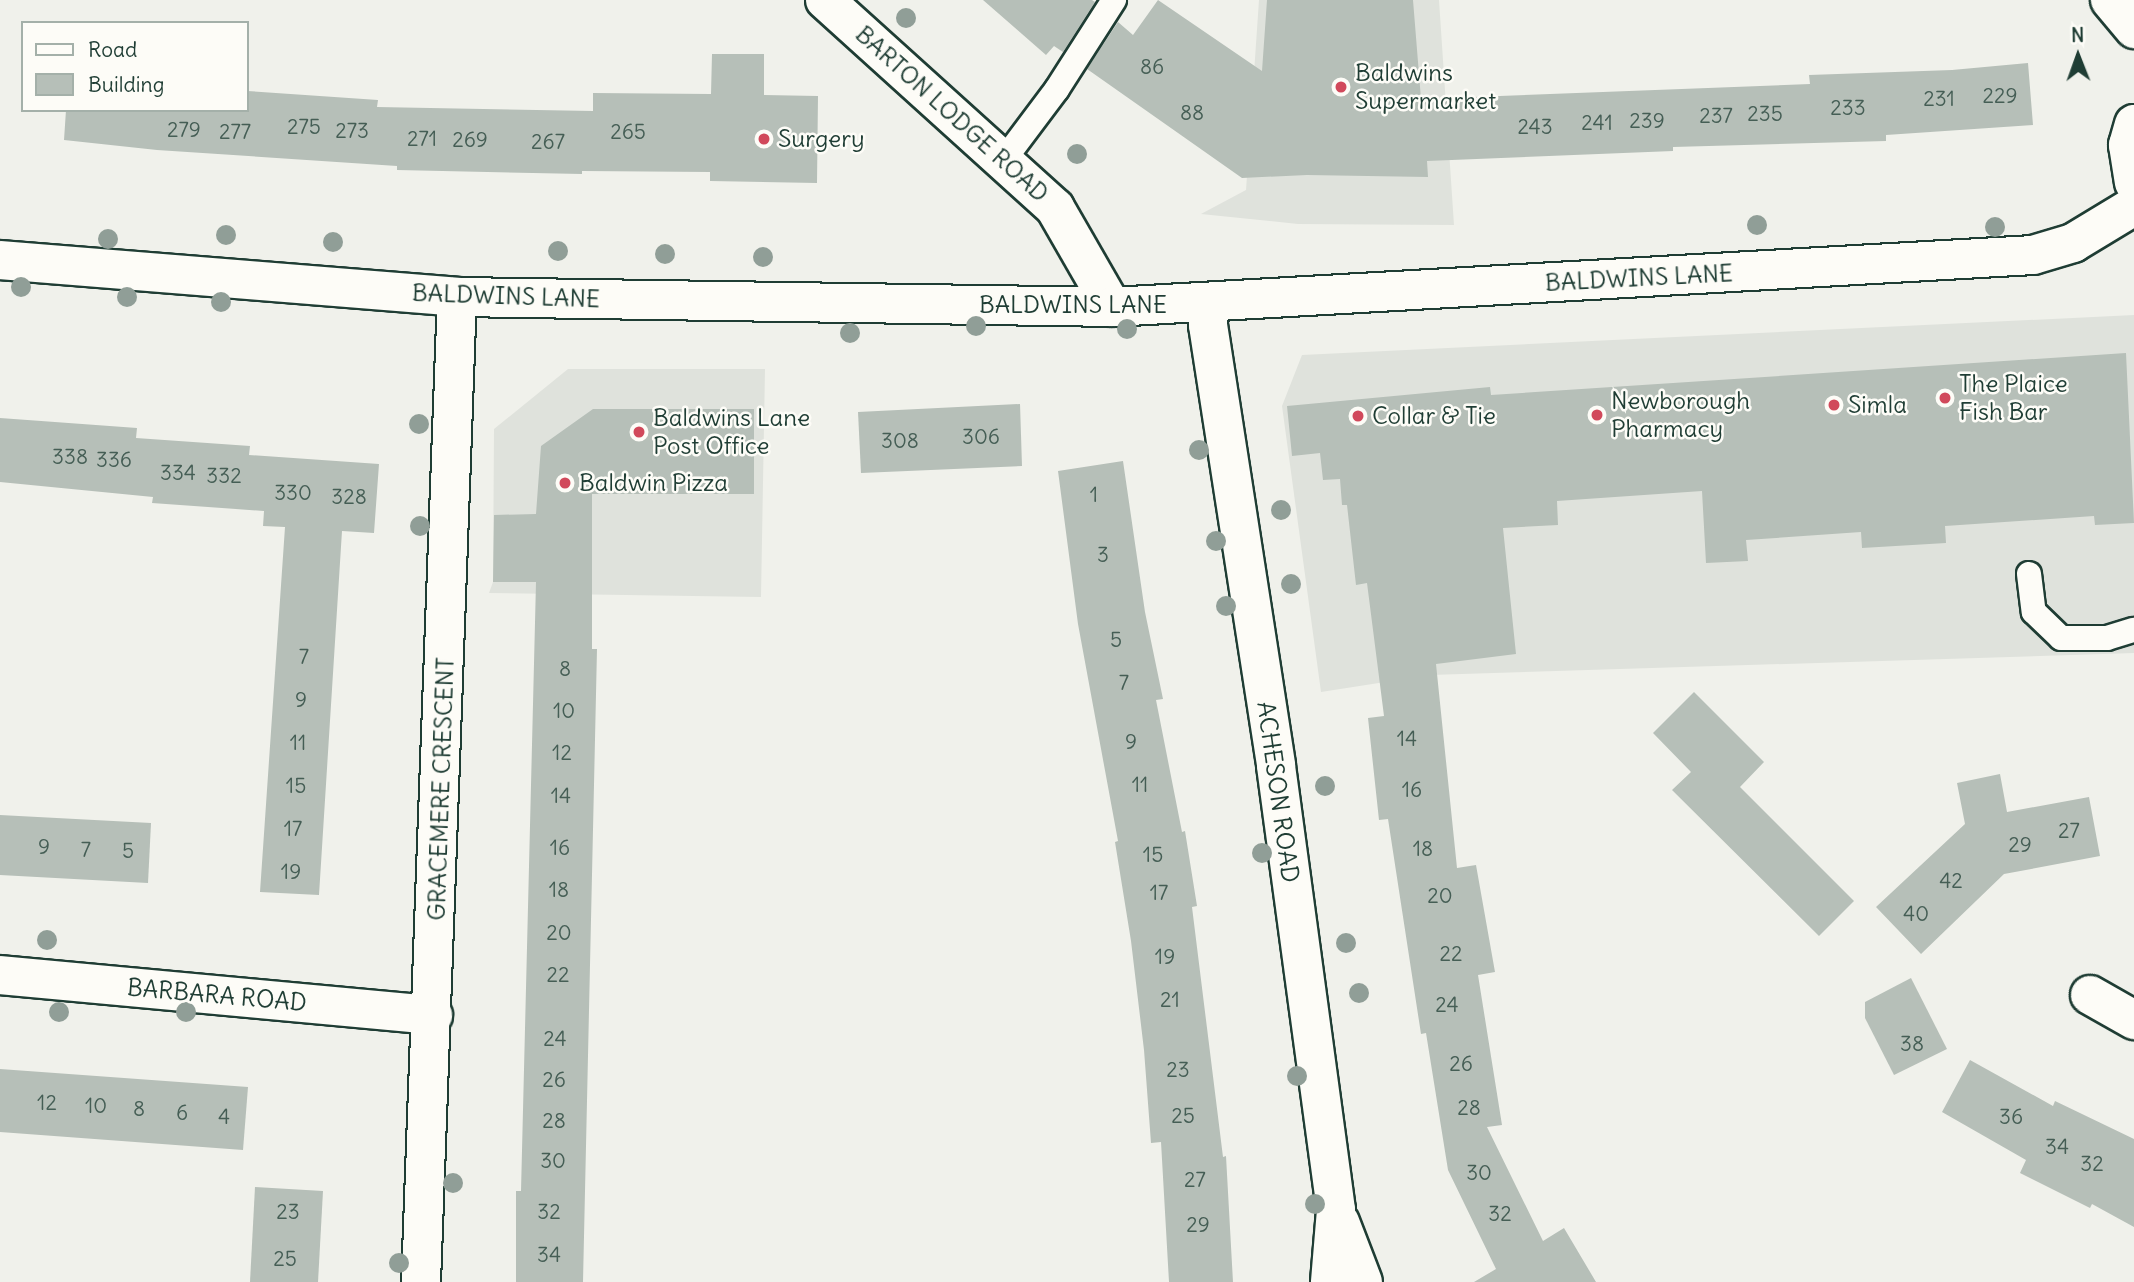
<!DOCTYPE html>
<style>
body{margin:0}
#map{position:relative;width:2134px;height:1282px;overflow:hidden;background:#f0f1eb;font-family:Delius,sans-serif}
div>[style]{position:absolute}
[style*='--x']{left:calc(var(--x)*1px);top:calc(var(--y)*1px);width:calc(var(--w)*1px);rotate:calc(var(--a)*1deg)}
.built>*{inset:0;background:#dfe2dc}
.building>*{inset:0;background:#b6bfb8}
.roads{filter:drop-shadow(2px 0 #1f3d34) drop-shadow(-2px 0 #1f3d34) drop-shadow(0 2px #1f3d34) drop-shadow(0 -2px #1f3d34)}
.service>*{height:24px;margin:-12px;padding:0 12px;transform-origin:12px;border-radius:12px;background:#fdfcf7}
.minor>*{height:38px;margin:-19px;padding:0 19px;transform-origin:19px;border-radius:19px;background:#fdfcf7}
.tertiary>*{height:38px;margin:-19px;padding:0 19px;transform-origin:19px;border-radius:19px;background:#fdfcf7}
.trees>*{width:20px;height:20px;margin:-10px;border-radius:50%;background:#909e97}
.dots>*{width:19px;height:19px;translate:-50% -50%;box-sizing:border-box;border:4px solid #fdfcf7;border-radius:50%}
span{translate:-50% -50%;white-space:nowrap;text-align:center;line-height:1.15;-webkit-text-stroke:5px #fdfcf7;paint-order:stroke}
.number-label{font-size:21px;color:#455e55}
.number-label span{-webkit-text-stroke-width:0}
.poi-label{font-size:24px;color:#1f3d34}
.left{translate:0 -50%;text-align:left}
.street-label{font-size:24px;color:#1f3d34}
.legend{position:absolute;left:21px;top:21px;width:228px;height:91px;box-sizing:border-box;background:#fdfcf7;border:2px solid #a4b0a9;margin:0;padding:9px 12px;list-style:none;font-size:21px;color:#1f3d34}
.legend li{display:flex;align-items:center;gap:14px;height:35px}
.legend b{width:35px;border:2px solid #a4b0a9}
.north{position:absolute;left:2043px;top:21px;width:70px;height:70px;-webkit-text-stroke:5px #fdfcf7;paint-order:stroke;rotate:359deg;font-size:19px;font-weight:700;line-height:28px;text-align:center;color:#1f3d34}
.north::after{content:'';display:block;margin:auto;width:24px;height:32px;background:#1f3d34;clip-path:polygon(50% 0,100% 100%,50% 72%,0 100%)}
</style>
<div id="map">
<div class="built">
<div style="clip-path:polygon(1259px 0,1439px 0,1454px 225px,1298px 224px,1201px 214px,1246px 190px)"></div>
<div style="clip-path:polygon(2134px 315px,2134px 653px,1430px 675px,1321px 692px,1282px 406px,1302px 355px)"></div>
<div style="clip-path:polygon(568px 369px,765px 369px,761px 597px,489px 593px,493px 582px,494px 429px)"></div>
</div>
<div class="building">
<div style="clip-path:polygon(983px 0,1092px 0,1095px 2px,1063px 52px,1054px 46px,1046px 55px)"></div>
<div style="clip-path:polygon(1158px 0,1262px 71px,1267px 0,1413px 0,1421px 99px,1810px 84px,1809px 75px,1952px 70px,2028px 63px,2033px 125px,1886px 135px,1886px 141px,1673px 147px,1673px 151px,1427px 161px,1428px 177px,1307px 175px,1242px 178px,1087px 69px,1118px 22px,1133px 35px)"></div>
<div style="clip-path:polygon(712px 54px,764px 54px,764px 95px,818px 96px,817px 183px,710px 181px,710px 172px,582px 171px,582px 174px,397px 170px,397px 166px,157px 150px,64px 140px,66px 110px,247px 110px,247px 91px,378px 100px,377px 107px,593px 111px,593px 93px,711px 94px)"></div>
<div style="clip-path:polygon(2126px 353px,2134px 523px,2095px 525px,2094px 516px,1945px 526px,1946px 543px,1862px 548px,1861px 532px,1746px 540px,1748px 561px,1706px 563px,1702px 491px,1557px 501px,1558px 525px,1503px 528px,1516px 654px,1436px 664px,1457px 868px,1476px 865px,1495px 972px,1478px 975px,1502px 1125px,1487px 1127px,1543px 1241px,1564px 1228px,1596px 1282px,1474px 1282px,1496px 1269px,1448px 1170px,1426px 1033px,1421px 1034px,1388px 819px,1379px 820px,1368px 718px,1384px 716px,1367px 583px,1356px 585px,1347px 505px,1342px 505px,1340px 479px,1323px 480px,1320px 453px,1292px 456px,1287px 406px,1490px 387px,1491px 395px)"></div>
<div style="clip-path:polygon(1020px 404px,1022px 466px,861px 473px,858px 412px)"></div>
<div style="clip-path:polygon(593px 409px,754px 409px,754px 494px,592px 494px,592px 649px,597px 649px,583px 1282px,516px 1282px,516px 1191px,521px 1191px,536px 582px,493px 582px,494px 515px,536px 514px,541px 446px)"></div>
<div style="clip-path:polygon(0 418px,137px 428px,136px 438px,250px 446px,249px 455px,379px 464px,374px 533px,342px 531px,319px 895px,260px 892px,285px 527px,263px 526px,264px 511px,152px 503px,153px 497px,0 482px)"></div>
<div style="clip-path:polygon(1123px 461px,1145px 612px,1163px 699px,1156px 700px,1182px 832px,1185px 831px,1197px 906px,1192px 907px,1223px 1157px,1226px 1156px,1233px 1282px,1169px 1282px,1161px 1142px,1151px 1143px,1144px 1050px,1131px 941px,1115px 842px,1118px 841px,1078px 624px,1058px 471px)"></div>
<div style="clip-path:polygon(1694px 692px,1764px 762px,1740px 787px,1854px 901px,1819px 936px,1672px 790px,1691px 772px,1653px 733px)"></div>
<div style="clip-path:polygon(2000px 774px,2007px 812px,2089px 797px,2100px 856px,2004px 874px,1921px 954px,1876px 907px,1965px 824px,1957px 783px)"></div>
<div style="clip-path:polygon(0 815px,151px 823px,148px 883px,0 875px)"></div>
<div style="clip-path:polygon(1911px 978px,1947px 1049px,1894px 1075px,1865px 1018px,1865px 1002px)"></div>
<div style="clip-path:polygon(1970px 1060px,2053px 1106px,2055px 1101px,2134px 1139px,2134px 1227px,2092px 1204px,2090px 1208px,2020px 1173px,2026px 1160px,1942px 1112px)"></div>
<div style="clip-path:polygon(0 1069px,248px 1087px,243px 1150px,0 1132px)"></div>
<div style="clip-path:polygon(255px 1187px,323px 1191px,318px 1282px,250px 1282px)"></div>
</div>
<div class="roads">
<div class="service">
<div style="--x:1003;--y:161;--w:90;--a:-53.1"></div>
<div style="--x:1057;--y:89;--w:106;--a:-57.4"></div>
<div style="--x:2029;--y:574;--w:38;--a:83"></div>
<div style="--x:2034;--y:612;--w:37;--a:44"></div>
<div style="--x:2061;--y:638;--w:46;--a:0"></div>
<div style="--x:2107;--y:638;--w:28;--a:-17"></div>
</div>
<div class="minor">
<div style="--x:825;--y:0;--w:310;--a:42.1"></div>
<div style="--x:1055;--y:208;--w:114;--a:60.1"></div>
<div style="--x:2110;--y:0;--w:38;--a:50"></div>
<div style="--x:0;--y:260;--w:458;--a:4.6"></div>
<div style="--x:457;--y:297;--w:655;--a:0.87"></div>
<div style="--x:1112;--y:307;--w:922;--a:-3.23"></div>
<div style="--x:2033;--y:255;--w:42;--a:-16.7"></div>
<div style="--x:2073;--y:243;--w:71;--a:-31.2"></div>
<div style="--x:1208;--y:303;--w:22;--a:90"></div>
<div style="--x:1208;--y:325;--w:446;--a:81.2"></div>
<div style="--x:1276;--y:766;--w:448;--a:82.3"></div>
<div style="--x:1336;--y:1210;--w:72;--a:94.8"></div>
<div style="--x:0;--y:975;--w:435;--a:5.3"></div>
<div style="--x:2090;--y:995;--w:51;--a:29.6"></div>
<div style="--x:1340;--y:1222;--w:64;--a:69"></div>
<div style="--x:421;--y:1282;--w:986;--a:-87.91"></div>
</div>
<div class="tertiary">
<div style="--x:2134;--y:124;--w:22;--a:106"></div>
<div style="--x:2128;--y:145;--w:38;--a:81"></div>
</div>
</div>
<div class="trees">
<div style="left:906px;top:18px"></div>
<div style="left:1077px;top:154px"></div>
<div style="left:1757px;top:225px"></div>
<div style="left:1995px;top:227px"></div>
<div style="left:226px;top:235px"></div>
<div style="left:108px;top:239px"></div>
<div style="left:333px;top:242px"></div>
<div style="left:558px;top:251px"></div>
<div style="left:665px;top:254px"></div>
<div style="left:763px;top:257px"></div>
<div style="left:21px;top:287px"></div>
<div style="left:127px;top:297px"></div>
<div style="left:221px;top:302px"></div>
<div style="left:976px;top:326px"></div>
<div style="left:1127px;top:329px"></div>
<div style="left:850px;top:333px"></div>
<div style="left:419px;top:424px"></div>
<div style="left:1199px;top:450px"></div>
<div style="left:1281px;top:510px"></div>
<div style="left:420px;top:526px"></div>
<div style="left:1216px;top:541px"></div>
<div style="left:1291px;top:584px"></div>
<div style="left:1226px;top:606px"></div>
<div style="left:1325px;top:786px"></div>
<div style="left:1262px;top:853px"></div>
<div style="left:47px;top:940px"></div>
<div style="left:1346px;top:943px"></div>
<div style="left:1359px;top:993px"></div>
<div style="left:59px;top:1012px"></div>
<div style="left:186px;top:1012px"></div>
<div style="left:1297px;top:1076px"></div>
<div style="left:453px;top:1183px"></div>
<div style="left:1315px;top:1204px"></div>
<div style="left:399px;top:1263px"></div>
</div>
<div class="dots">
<div style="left:1341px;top:87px;background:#d1495b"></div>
<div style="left:764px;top:139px;background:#d1495b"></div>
<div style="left:1945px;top:398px;background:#d1495b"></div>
<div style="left:1834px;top:405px;background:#d1495b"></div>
<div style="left:1597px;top:415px;background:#d1495b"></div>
<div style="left:1358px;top:416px;background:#d1495b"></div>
<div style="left:639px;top:432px;background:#d1495b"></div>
<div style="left:565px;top:483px;background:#d1495b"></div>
</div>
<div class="number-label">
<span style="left:1152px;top:67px">86</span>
<span style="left:2000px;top:96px">229</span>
<span style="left:1939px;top:99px">231</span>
<span style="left:1848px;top:108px">233</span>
<span style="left:1192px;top:113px">88</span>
<span style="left:1765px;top:114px">235</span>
<span style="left:1716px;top:116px">237</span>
<span style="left:1647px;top:121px">239</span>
<span style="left:1597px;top:123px">241</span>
<span style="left:304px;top:127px">275</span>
<span style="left:1535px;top:127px">243</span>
<span style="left:184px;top:130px">279</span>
<span style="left:352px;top:131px">273</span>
<span style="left:235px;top:132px">277</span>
<span style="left:628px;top:132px">265</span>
<span style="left:422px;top:139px">271</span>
<span style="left:470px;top:140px">269</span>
<span style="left:548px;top:142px">267</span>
<span style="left:981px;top:437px">306</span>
<span style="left:900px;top:441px">308</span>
<span style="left:70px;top:457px">338</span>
<span style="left:114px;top:460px">336</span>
<span style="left:178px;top:473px">334</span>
<span style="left:224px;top:476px">332</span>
<span style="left:293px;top:493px">330</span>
<span style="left:1094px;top:495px">1</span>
<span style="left:349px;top:497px">328</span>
<span style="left:1103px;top:555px">3</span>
<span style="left:1116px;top:640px">5</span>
<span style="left:304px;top:657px">7</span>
<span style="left:565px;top:669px">8</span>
<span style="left:1124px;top:683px">7</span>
<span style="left:301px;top:700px">9</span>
<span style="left:564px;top:711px">10</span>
<span style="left:1407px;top:739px">14</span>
<span style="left:1131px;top:742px">9</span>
<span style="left:298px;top:743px">11</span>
<span style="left:562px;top:753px">12</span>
<span style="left:1140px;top:785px">11</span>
<span style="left:296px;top:786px">15</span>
<span style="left:1412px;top:790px">16</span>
<span style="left:561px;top:796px">14</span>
<span style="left:293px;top:829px">17</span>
<span style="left:2069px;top:831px">27</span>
<span style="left:2020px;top:845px">29</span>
<span style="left:44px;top:847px">9</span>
<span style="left:560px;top:848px">16</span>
<span style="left:1423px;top:849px">18</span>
<span style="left:86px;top:850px">7</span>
<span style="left:128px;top:851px">5</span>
<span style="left:1153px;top:855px">15</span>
<span style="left:291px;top:872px">19</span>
<span style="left:1951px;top:881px">42</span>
<span style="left:559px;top:890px">18</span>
<span style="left:1159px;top:893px">17</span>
<span style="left:1440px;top:896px">20</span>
<span style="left:1916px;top:914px">40</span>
<span style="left:559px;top:933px">20</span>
<span style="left:1451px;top:954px">22</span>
<span style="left:1165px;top:957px">19</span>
<span style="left:558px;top:975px">22</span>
<span style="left:1170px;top:1000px">21</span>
<span style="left:1447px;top:1005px">24</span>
<span style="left:555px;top:1039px">24</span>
<span style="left:1912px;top:1044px">38</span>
<span style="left:1461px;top:1064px">26</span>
<span style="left:1178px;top:1070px">23</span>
<span style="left:554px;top:1080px">26</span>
<span style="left:47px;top:1103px">12</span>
<span style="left:96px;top:1106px">10</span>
<span style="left:1469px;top:1108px">28</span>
<span style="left:139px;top:1109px">8</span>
<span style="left:182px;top:1113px">6</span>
<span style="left:1183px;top:1116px">25</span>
<span style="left:224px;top:1117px">4</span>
<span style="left:2011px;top:1117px">36</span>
<span style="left:554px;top:1121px">28</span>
<span style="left:2057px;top:1147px">34</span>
<span style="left:553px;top:1161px">30</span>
<span style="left:2092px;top:1164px">32</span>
<span style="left:1479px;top:1173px">30</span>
<span style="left:1195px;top:1180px">27</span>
<span style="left:288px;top:1212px">23</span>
<span style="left:549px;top:1212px">32</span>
<span style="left:1500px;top:1214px">32</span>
<span style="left:1198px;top:1225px">29</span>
<span style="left:549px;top:1255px">34</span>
<span style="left:285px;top:1259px">25</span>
</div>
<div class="poi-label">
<span class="left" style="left:1355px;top:87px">Baldwins<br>Supermarket</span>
<span class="left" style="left:778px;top:139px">Surgery</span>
<span class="left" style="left:1959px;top:398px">The Plaice<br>Fish Bar</span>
<span class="left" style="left:1611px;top:415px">Newborough<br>Pharmacy</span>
<span class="left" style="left:1848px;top:405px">Simla</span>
<span class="left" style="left:1372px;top:416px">Collar &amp; Tie</span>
<span class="left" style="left:653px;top:432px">Baldwins Lane<br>Post Office</span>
<span class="left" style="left:579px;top:483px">Baldwin Pizza</span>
</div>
<div class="street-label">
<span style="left:952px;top:114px;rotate:42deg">BARTON LODGE ROAD</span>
<span style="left:1639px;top:278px;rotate:-3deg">BALDWINS LANE</span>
<span style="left:506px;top:296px;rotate:2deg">BALDWINS LANE</span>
<span style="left:1073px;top:305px">BALDWINS LANE</span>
<span style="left:441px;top:789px;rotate:-88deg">GRACEMERE CRESCENT</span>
<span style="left:1278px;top:792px;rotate:82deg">ACHESON ROAD</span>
<span style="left:217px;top:995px;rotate:5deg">BARBARA ROAD</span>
</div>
<ul class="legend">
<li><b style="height:9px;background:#fdfcf7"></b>Road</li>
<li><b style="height:19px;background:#b6bfb8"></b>Building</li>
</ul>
<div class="north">N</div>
</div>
